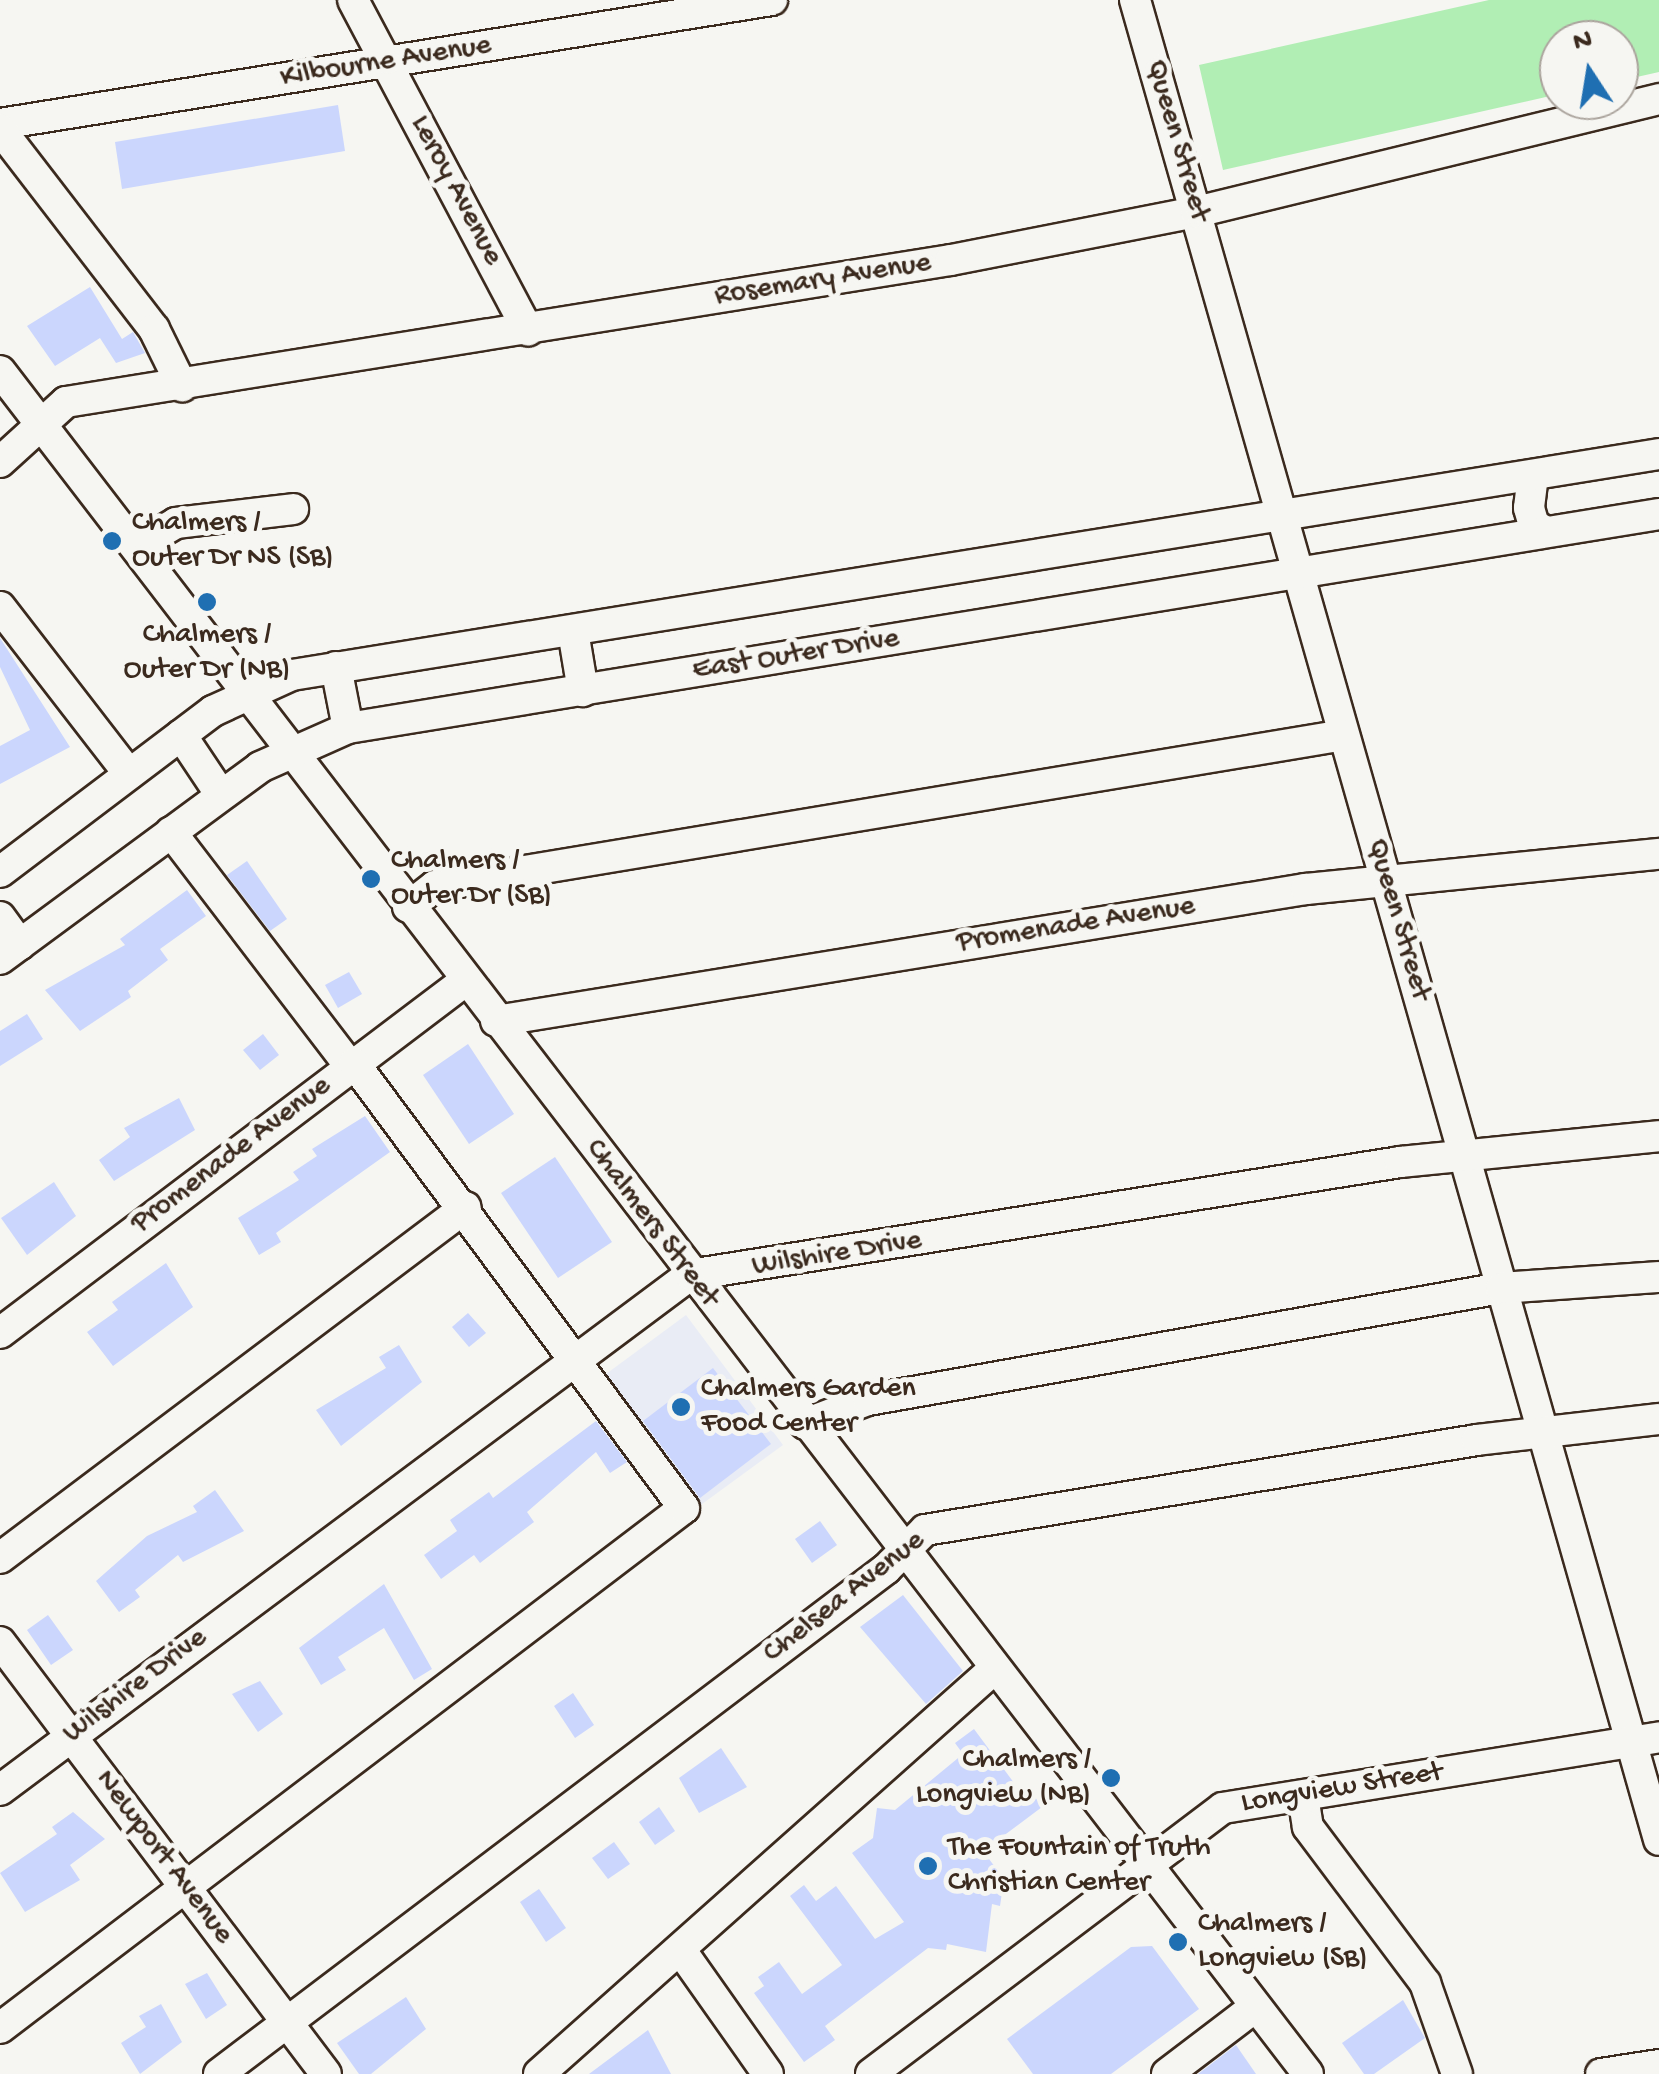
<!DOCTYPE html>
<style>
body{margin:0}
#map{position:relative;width:1659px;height:2074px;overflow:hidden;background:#f6f6f2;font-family:"Gochi Hand",sans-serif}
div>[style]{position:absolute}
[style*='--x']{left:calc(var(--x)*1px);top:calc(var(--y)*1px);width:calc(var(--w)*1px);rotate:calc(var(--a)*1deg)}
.built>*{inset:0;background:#e9ecf5}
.green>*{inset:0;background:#b1eeb4}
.building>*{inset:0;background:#cbd6fd}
.roads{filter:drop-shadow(2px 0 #3b2a1e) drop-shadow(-2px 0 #3b2a1e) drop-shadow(0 2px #3b2a1e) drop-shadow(0 -2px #3b2a1e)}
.minor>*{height:30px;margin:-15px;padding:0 15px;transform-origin:15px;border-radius:15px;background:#f6f6f2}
.dots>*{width:28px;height:28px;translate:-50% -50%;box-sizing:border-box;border:5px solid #f6f6f2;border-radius:50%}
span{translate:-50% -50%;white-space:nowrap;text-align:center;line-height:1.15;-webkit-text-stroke:10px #f6f6f2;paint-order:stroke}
.street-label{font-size:30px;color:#3b2a1e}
.poi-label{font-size:30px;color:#3b2a1e}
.left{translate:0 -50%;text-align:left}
.right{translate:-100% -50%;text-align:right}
.north{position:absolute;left:1539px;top:20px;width:100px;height:100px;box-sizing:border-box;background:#f6f6f2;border:2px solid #aba49d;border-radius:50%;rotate:348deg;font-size:28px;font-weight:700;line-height:40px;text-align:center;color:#3b2a1e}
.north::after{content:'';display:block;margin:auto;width:35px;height:45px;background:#1f6fb2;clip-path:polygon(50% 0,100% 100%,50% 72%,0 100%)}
</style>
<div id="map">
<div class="built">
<div style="clip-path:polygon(686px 1315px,783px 1445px,698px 1507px,602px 1377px)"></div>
</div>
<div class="green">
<div style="clip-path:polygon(1489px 0,1659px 0,1659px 72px,1619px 81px,1619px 40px,1559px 40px,1559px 94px,1223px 170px,1199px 65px)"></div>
</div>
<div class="building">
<div style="clip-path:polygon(338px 105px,345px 151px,122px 189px,115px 142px)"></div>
<div style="clip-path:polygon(90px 287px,122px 339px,133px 332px,145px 353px,116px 363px,100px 338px,55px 366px,27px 326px)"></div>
<div style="clip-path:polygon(0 638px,70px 747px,0 784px,0 746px,30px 730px,0 667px)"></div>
<div style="clip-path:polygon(247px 861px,287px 919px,270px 931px,227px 875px)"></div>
<div style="clip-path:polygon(187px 890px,206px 916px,160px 949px,168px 960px,128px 991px,131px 997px,80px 1031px,45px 990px,125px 945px,120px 939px)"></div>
<div style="clip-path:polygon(349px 972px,362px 994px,338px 1008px,325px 985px)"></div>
<div style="clip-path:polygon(27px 1014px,43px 1039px,0 1066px,0 1031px)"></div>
<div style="clip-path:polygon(263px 1034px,279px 1055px,260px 1070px,243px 1050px)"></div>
<div style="clip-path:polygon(468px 1044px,514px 1114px,469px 1144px,423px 1075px)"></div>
<div style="clip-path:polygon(179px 1098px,195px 1130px,114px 1181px,99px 1160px,130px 1137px,124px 1128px)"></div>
<div style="clip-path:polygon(365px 1116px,390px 1152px,276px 1233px,281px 1242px,259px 1255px,238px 1218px,299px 1180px,293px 1172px,317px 1156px,312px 1149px)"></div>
<div style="clip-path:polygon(555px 1157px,612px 1242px,558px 1278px,501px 1193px)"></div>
<div style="clip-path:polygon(54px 1182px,76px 1216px,27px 1255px,1px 1218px)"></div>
<div style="clip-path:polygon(166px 1263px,193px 1307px,113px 1366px,87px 1332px,118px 1310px,112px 1302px)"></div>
<div style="clip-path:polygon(468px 1313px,486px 1333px,469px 1347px,452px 1327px)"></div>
<div style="clip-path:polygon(399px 1345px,422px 1382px,341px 1446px,316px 1410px,386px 1368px,379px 1357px)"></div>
<div style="clip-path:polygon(713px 1368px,771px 1444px,700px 1498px,643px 1421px)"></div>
<div style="clip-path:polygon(596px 1421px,627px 1462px,610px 1473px,596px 1452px,527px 1512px,534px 1522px,480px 1563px,474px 1555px,441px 1579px,424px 1555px,457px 1531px,450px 1520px,489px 1492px,493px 1498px)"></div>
<div style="clip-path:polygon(215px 1490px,244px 1531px,183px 1562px,178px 1555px,135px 1590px,140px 1597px,119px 1612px,96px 1581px,147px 1536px,197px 1512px,193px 1506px)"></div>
<div style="clip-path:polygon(820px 1521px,837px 1545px,812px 1563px,795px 1539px)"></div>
<div style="clip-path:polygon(384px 1584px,432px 1669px,414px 1680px,384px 1628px,338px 1657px,346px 1670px,321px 1685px,299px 1648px)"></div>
<div style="clip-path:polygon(903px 1595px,963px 1671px,926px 1704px,860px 1627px)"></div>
<div style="clip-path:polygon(48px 1615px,73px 1650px,51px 1665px,27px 1630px)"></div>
<div style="clip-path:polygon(260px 1681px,283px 1714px,258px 1732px,232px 1694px)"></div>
<div style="clip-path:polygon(573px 1693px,594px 1725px,575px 1738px,554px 1706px)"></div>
<div style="clip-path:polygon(974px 1729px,1023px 1795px,1030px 1790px,1042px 1807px,983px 1851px,1004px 1879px,1000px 1906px,992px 1904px,986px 1952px,947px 1944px,946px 1950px,928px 1948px,825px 2026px,835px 2040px,804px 2062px,754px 1993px,764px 1986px,758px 1977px,779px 1962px,802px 1994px,842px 1965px,790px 1896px,804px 1885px,816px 1901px,836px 1886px,875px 1939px,904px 1922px,852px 1853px,873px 1838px,877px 1808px,895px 1810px,963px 1754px,955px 1743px)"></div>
<div style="clip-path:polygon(721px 1748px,747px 1787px,699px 1813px,679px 1778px)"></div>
<div style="clip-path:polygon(659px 1807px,675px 1831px,655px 1845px,639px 1822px)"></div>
<div style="clip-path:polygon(73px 1812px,105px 1839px,70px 1865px,80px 1880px,25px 1912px,0 1873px,57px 1834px,52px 1827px)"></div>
<div style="clip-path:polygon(614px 1842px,630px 1864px,608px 1879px,592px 1858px)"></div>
<div style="clip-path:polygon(539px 1889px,566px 1928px,546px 1942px,520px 1902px)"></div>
<div style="clip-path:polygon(1152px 1946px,1199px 2009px,1111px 2074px,1033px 2074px,1007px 2039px,1131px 1947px)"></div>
<div style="clip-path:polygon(207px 1973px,227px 2005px,206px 2019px,185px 1984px)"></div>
<div style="clip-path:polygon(406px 1997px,426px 2029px,371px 2074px,359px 2074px,337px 2043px)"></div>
<div style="clip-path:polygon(1403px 2000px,1425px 2038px,1374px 2074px,1364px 2074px,1342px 2043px)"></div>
<div style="clip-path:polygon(161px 2004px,182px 2042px,140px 2074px,121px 2043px,146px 2027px,139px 2016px)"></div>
<div style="clip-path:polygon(648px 2030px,671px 2074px,589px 2074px)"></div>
<div style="clip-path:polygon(1236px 2045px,1256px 2074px,1198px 2074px)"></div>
</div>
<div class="roads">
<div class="minor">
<div style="--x:353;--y:0;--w:374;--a:62.1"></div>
<div style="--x:1135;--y:0;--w:1913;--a:74.1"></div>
<div style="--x:0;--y:124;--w:782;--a:-9.13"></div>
<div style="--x:0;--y:129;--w:252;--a:52.4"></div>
<div style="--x:154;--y:329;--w:64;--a:63.8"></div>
<div style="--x:0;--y:371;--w:2147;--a:52.47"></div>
<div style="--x:0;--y:462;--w:89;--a:-42.3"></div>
<div style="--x:66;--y:402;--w:896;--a:-9.12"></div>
<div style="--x:951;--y:260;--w:250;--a:-11.1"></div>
<div style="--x:1196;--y:212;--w:477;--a:-13.7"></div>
<div style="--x:1533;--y:475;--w:33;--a:97"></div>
<div style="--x:1529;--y:508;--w:18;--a:74"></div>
<div style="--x:1534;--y:525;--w:14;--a:30"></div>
<div style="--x:137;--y:546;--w:45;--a:-30.5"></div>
<div style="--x:176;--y:523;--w:118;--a:-6.8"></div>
<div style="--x:0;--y:607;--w:211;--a:52.3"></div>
<div style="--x:573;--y:631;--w:61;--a:80.5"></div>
<div style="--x:336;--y:667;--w:62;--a:78.9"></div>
<div style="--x:181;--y:735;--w:72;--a:56.3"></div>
<div style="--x:171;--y:832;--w:295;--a:52.6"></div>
<div style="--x:0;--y:872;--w:267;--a:-37.1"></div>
<div style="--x:213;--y:711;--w:87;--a:-24.5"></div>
<div style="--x:292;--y:675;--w:1385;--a:-9.18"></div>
<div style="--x:408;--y:907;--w:34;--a:-38"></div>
<div style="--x:435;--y:886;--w:921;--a:-9.43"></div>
<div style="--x:0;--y:917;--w:34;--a:54"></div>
<div style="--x:0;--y:959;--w:323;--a:-36.4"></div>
<div style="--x:260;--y:767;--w:96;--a:-23.9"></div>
<div style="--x:348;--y:728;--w:1328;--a:-9.27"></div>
<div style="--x:496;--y:1021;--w:821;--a:-9.26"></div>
<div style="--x:1306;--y:889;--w:355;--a:-5.7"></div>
<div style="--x:0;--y:1333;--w:583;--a:-37.13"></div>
<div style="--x:805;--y:1424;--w:67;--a:-20.9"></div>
<div style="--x:868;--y:1400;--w:643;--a:-10.03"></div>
<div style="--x:1501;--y:1288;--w:158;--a:-4"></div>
<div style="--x:0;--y:1558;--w:583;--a:-36.99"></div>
<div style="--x:0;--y:1642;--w:541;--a:52.96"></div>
<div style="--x:0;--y:1790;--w:861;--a:-36.74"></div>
<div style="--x:690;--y:1275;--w:719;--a:-9.04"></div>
<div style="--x:1400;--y:1162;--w:260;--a:-5.7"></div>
<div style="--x:1303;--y:1796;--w:31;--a:81"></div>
<div style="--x:1308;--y:1827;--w:195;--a:53.1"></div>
<div style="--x:1425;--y:1983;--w:96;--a:70.6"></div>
<div style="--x:682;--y:1952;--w:149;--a:54.8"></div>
<div style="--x:0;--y:2028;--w:859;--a:-37.24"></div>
<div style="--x:684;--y:1508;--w:554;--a:-126.56"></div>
<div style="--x:219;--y:2074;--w:837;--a:-37.13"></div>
<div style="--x:886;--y:1569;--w:55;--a:-45"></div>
<div style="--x:925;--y:1530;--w:559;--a:-9.26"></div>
<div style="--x:1477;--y:1440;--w:183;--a:-6.6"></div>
<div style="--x:539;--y:2074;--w:609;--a:-41.67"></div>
<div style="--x:871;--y:2074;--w:441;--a:-37.1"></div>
<div style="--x:1223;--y:1808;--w:442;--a:-9.2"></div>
<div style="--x:1167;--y:2074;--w:111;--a:-37.3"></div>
<div style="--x:1601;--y:2074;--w:59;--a:-8.8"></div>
</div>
</div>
<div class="dots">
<div style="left:112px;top:541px;background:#1f6fb2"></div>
<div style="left:207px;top:602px;background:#1f6fb2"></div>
<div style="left:371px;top:879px;background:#1f6fb2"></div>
<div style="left:681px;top:1407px;background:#1f6fb2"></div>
<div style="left:1111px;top:1778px;background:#1f6fb2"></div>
<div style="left:928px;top:1866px;background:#1f6fb2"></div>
<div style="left:1178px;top:1942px;background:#1f6fb2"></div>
</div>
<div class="street-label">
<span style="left:386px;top:63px;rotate:-9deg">Kilbourne Avenue</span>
<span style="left:1176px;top:141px;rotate:74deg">Queen Street</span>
<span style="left:455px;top:191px;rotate:62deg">Leroy Avenue</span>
<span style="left:823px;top:281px;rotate:-9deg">Rosemary Avenue</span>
<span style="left:796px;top:656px;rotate:-9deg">East Outer Drive</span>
<span style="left:1397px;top:920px;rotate:74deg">Queen Street</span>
<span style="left:1076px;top:926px;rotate:-9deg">Promenade Avenue</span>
<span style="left:232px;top:1156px;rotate:-37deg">Promenade Avenue</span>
<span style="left:651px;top:1224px;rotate:53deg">Chalmers Street</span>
<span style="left:837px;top:1255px;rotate:-9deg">Wilshire Drive</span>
<span style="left:845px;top:1598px;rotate:-38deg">Chelsea Avenue</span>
<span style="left:136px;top:1687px;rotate:-37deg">Wilshire Drive</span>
<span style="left:1342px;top:1789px;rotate:-9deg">Longview Street</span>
<span style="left:163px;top:1858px;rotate:53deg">Newport Avenue</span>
</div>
<div class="poi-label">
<span class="left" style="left:132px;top:541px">Chalmers /<br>Outer Dr NS (SB)</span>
<span style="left:207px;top:653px">Chalmers /<br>Outer Dr (NB)</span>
<span class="left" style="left:391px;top:879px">Chalmers /<br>Outer Dr (SB)</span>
<span class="left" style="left:701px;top:1407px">Chalmers Garden<br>Food Center</span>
<span class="right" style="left:1091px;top:1778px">Chalmers /<br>Longview (NB)</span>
<span class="left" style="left:948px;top:1866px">The Fountain of Truth<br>Christian Center</span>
<span class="left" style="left:1198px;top:1942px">Chalmers /<br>Longview (SB)</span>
</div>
<div class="north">N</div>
</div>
